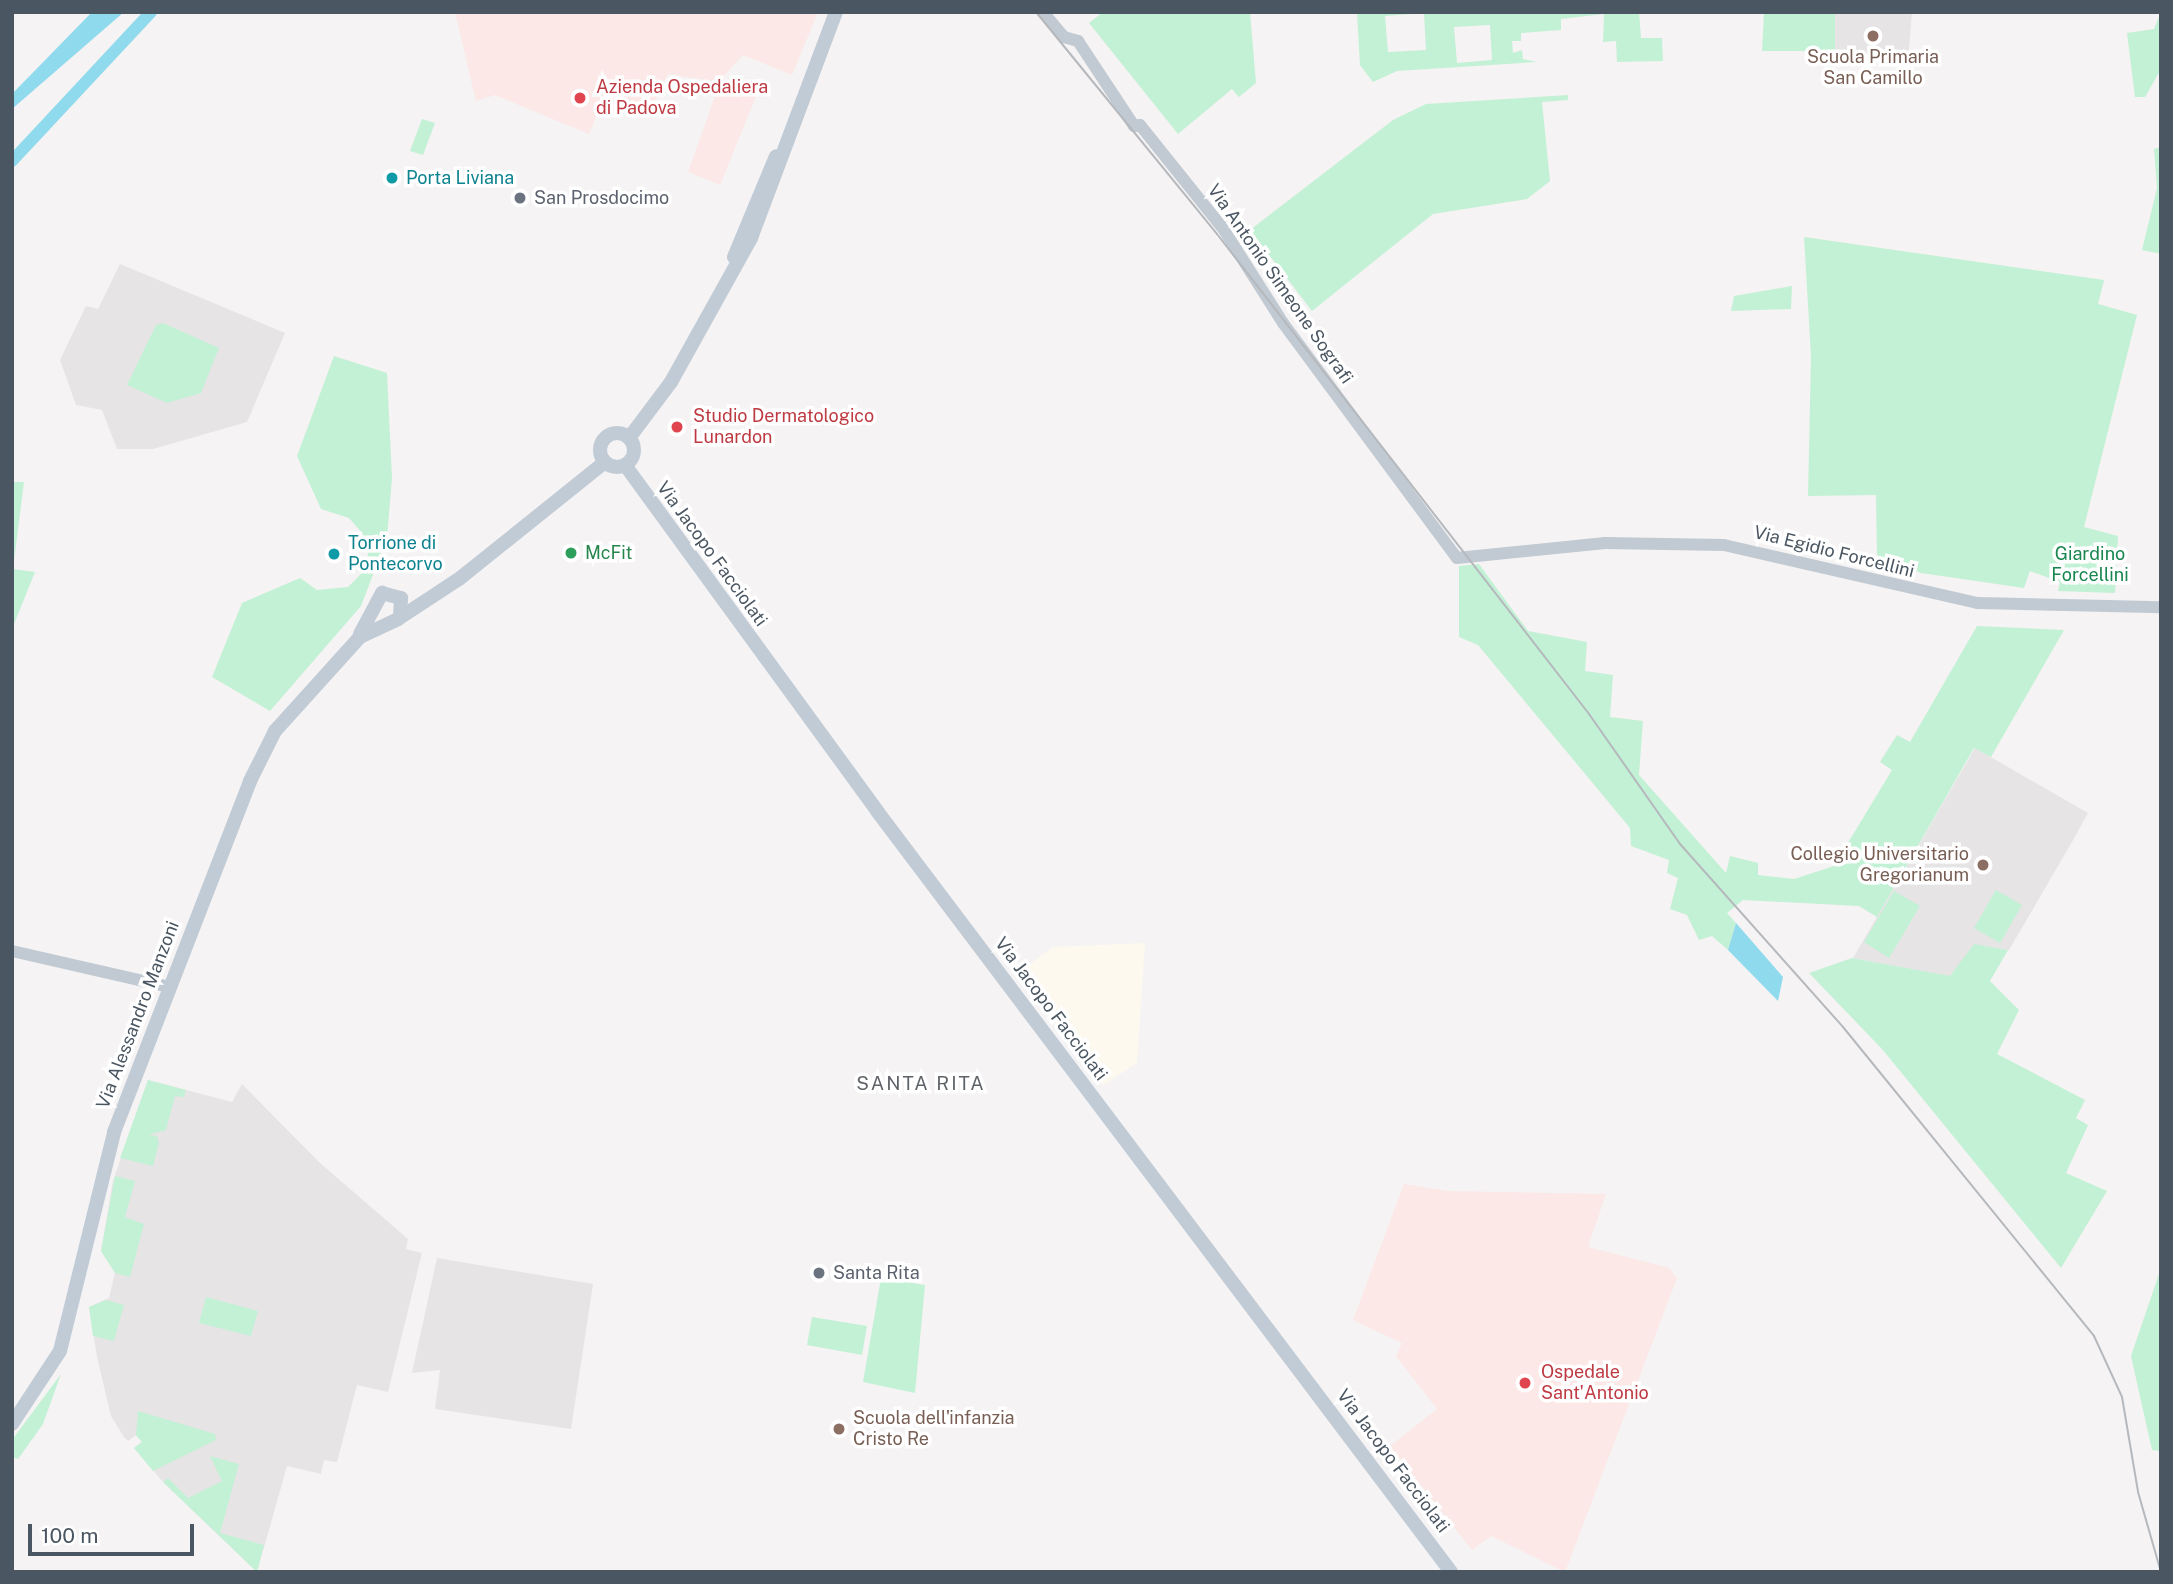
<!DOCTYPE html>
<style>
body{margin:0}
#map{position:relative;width:2173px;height:1584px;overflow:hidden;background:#f5f3f3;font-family:"Public Sans",sans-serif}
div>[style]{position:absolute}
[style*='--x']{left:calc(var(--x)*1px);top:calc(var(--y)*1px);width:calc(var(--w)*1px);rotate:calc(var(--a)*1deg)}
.commercial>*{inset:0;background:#fdf9ef}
.education>*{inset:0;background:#e6e4e5}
.medical>*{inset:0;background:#fce8e6}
.green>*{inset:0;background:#c3f1d5}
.water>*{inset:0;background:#90daee}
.canal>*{height:12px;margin:-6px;padding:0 6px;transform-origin:6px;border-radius:6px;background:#90daee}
.tertiary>*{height:12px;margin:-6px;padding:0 6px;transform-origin:6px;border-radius:6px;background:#c1cad2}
.secondary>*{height:14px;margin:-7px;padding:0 7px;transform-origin:7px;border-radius:7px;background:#c1cbd6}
.secondary>.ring{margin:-7px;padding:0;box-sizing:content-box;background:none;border:14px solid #c1cbd6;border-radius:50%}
.tram>*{height:2px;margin:-1px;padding:0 1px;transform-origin:1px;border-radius:1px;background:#b5b8bd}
.dots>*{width:19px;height:19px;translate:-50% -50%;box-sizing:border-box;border:4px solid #fff;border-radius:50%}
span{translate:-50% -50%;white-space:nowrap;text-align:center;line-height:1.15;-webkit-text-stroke:7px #fff;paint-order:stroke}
.education-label{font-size:18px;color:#785e54}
.right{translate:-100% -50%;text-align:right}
.left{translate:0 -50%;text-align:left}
.health-label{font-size:18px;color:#be3a42}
.culture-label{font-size:18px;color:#0d838f}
.worship-label{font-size:18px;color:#5b616d}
.street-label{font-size:18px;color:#4a5661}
.leisure-label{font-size:18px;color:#27864d}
.park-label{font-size:18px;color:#17864f}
.neighbourhood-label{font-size:19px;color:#5f6368;letter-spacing:2px}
.frame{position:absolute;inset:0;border:14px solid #4a5661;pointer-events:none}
.scale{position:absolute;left:28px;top:1524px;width:166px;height:32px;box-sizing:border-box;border:4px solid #4a5661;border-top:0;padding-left:9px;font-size:21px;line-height:24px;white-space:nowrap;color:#4a5661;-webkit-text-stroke:5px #fff;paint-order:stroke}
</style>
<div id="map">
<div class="commercial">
<div style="clip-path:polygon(1145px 943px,1137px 1063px,1103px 1085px,1019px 972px,1053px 947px)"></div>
</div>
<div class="education">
<div style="clip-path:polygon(1835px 12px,1912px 12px,1908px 61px,1835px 51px)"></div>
<div style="clip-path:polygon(120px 264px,285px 333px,247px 422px,153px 449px,117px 449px,102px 410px,76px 405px,60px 360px,86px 306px,98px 309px)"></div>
<div style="clip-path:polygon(1975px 748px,2088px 813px,2072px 842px,2009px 950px,1976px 945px,1952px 977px,1853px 958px)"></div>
<div style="clip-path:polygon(148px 1080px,232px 1102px,242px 1084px,320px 1163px,408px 1239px,406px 1249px,422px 1253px,388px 1392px,357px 1385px,337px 1462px,324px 1460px,321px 1474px,287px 1466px,257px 1572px,163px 1482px,134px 1448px,142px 1442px,136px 1435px,128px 1441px,124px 1437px,111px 1416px,97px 1357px,89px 1307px,109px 1298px,115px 1272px,101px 1251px,113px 1181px)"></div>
<div style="clip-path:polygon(437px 1258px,593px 1284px,571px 1429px,435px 1409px,440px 1370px,412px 1373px)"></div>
</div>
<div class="medical">
<div style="clip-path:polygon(455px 12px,818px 12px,792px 75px,743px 55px,722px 78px,757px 94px,720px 185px,688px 172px,720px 82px,668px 74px,647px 118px,602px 102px,589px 134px,495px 95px,476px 101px)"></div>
<div style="clip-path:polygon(1404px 1184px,1447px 1191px,1606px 1194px,1588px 1247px,1669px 1268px,1677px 1278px,1565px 1572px,1491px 1536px,1472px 1550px,1390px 1446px,1437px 1409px,1396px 1356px,1402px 1343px,1353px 1320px)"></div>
</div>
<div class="green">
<div style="clip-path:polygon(1103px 12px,1250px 12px,1256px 83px,1239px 97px,1232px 89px,1178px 134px,1089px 23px)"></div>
<div style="clip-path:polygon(evenodd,1639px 12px,1641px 38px,1662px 38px,1663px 61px,1617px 62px,1616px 41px,1603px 42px,1604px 14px,1561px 19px,1561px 30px,1521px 33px,1521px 41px,1512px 41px,1513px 53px,1522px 50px,1523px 59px,1537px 62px,1397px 71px,1373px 82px,1360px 65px,1357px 14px,1639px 12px,1424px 13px,1426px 50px,1388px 52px,1385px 16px,1424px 13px,1639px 12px,1490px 25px,1492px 60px,1457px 63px,1454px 27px,1490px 25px)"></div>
<div style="clip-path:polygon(1764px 12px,1835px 12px,1835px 51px,1762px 51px)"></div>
<div style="clip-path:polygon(2161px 12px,2161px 69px,2145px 97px,2135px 97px,2127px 33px,2154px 29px)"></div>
<div style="clip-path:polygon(1568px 95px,1568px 100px,1542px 102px,1550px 181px,1527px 199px,1433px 214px,1312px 311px,1250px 230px,1393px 120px,1426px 104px)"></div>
<div style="clip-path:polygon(422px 119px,435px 123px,423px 155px,410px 151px)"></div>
<div style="clip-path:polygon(2161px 147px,2161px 254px,2142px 250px,2157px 188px,2154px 149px)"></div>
<div style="clip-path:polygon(1804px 237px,2104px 280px,2098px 304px,2137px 315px,2084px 527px,2118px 536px,2115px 593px,2058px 591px,2060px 582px,2030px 571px,2024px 588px,1921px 573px,1877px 555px,1876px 495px,1808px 496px,1811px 356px)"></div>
<div style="clip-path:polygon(1792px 286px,1791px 309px,1731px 311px,1734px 296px)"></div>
<div style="clip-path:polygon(163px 323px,219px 348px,201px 393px,167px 403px,127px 385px,156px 325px)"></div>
<div style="clip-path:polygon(334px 356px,387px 373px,392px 478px,387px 538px,361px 606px,270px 711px,212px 677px,242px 603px,300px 578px,317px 590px,348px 587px,365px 570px,368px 555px,363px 534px,349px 518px,321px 509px,297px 456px)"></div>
<div style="clip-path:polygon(12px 482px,24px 482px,13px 569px,35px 572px,12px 629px)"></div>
<div style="clip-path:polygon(1479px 564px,1528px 631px,1587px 642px,1585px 671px,1613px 675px,1610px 717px,1643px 721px,1639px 775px,1726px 873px,1730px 856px,1758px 863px,1758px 875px,1794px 879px,1834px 866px,1892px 770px,1880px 762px,1897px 735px,1910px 742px,1977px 626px,2064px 630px,1991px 757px,1974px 748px,1877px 917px,1859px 906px,1743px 900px,1727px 913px,1736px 923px,1728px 950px,1712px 936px,1699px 940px,1687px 915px,1670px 909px,1678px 878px,1667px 873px,1669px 860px,1631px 846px,1630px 828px,1478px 645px,1459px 637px,1459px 566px)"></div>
<div style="clip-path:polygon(1996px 890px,2022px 905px,2000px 943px,1974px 928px)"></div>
<div style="clip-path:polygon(1894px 891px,1920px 906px,1889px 958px,1864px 942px)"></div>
<div style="clip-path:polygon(1974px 944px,2008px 950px,1990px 981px,2019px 1010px,1997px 1054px,2085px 1100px,2076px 1118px,2088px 1125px,2066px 1173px,2107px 1191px,2061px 1268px,1882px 1049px,1809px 973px,1852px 958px,1950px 976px)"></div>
<div style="clip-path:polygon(148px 1080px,186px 1090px,184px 1097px,175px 1096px,166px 1130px,148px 1135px,157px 1136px,159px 1143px,153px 1166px,120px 1158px)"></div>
<div style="clip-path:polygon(115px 1176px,135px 1181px,125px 1217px,144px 1224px,130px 1277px,115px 1273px,101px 1251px)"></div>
<div style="clip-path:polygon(2161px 1268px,2161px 1451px,2152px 1450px,2131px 1356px)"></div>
<div style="clip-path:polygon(881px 1278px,925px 1285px,915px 1393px,863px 1382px)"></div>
<div style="clip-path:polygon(206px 1297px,258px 1311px,251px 1336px,199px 1323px)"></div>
<div style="clip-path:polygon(106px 1300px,124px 1305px,114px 1341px,93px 1336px,89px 1307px)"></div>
<div style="clip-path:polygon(812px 1317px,867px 1326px,862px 1355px,807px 1345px)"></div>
<div style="clip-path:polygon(61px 1374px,43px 1424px,18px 1459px,12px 1457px,12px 1440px)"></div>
<div style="clip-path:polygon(138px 1411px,215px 1434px,216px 1440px,153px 1471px,134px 1448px,142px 1442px,136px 1435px)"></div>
<div style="clip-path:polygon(210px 1456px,239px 1464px,220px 1533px,264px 1545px,257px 1572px,163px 1482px,168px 1478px,188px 1498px,222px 1481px)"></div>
</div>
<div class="water">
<div style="clip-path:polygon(92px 12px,124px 12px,12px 109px,12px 94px)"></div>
<div style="clip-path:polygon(1736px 923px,1783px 977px,1778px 1001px,1728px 950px)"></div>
</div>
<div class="canal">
<div style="--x:12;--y:161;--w:204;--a:-47"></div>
</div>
<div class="tertiary">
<div style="--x:1043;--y:12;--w:33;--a:50"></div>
<div style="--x:1064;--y:37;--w:15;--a:16"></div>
<div style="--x:1078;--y:41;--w:102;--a:56.6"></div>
<div style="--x:1134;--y:126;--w:6;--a:-9"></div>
<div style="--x:1140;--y:125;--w:134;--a:51.3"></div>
<div style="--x:1224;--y:230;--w:110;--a:57.6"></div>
<div style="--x:1283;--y:323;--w:292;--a:53.5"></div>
<div style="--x:1457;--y:558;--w:149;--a:-5.8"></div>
<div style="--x:1605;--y:543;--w:119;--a:1"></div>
<div style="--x:1724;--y:545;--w:261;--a:12.9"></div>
<div style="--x:1978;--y:603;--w:183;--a:1.3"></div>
<div style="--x:12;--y:951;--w:161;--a:12.9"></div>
</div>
<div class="secondary">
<div style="--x:734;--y:257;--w:109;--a:-67.4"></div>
<div class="ring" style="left:600px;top:433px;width:20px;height:20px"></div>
<div style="--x:629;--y:438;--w:70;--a:-53.1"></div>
<div style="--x:671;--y:382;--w:165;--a:-60.9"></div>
<div style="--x:751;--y:238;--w:241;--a:-69.4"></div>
<div style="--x:625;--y:465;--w:428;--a:53.9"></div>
<div style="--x:877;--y:811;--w:953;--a:52.97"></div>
<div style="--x:360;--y:634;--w:47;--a:-61.8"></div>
<div style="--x:382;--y:593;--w:20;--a:15"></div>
<div style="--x:401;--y:598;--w:19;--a:93"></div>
<div style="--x:12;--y:1424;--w:87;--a:-56.7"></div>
<div style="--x:60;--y:1351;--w:226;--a:-76.1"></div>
<div style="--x:114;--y:1132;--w:376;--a:-68.8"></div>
<div style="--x:250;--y:781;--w:56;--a:-63.4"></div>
<div style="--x:275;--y:731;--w:127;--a:-47.9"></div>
<div style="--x:360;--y:637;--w:42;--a:-25.3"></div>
<div style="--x:398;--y:619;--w:73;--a:-33.3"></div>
<div style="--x:459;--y:579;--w:187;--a:-38.7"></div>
</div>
<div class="tram">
<div style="--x:1036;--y:12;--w:286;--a:50.8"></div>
<div style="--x:1217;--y:234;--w:607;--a:52.22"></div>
<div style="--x:1589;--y:714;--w:159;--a:55"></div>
<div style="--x:1680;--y:844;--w:245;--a:48.3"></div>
<div style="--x:1843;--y:1027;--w:398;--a:50.9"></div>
<div style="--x:2094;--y:1336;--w:67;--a:65.3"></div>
<div style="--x:2122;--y:1397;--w:96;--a:80.4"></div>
<div style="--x:2138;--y:1492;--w:83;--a:74"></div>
</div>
<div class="dots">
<div style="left:1873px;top:36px;background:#8d6e63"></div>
<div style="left:580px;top:98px;background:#e0444e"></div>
<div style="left:392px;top:178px;background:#0f9aa8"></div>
<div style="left:520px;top:198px;background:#6b7280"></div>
<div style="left:677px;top:427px;background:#e0444e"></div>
<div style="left:571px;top:553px;background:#2e9e5b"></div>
<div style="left:334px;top:554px;background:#0f9aa8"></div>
<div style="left:1983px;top:865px;background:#8d6e63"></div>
<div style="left:819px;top:1273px;background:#6b7280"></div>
<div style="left:1525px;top:1383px;background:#e0444e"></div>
<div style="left:839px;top:1429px;background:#8d6e63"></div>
</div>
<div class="education-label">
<span style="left:1873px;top:68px">Scuola Primaria<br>San Camillo</span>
<span class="right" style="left:1969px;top:865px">Collegio Universitario<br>Gregorianum</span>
<span class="left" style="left:853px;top:1429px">Scuola dell'infanzia<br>Cristo Re</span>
</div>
<div class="health-label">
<span class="left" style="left:596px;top:98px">Azienda Ospedaliera<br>di Padova</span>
<span class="left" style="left:693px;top:427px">Studio Dermatologico<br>Lunardon</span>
<span class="left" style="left:1541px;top:1383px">Ospedale<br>Sant'Antonio</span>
</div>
<div class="culture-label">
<span class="left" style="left:406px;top:178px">Porta Liviana</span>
<span class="left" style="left:348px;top:554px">Torrione di<br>Pontecorvo</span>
</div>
<div class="worship-label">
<span class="left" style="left:534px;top:198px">San Prosdocimo</span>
<span class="left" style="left:833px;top:1273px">Santa Rita</span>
</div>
<div class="street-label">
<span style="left:1280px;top:284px;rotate:55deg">Via Antonio Simeone Sografi</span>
<span style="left:1834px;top:552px;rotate:14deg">Via Egidio Forcellini</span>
<span style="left:712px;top:554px;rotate:54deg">Via Jacopo Facciolati</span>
<span style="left:1051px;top:1009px;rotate:53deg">Via Jacopo Facciolati</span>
<span style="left:138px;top:1015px;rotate:-69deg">Via Alessandro Manzoni</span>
<span style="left:1393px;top:1461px;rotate:53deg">Via Jacopo Facciolati</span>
</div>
<div class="leisure-label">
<span class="left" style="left:585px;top:553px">McFit</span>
</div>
<div class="park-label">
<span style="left:2090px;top:565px">Giardino<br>Forcellini</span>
</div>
<div class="neighbourhood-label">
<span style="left:921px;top:1084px">SANTA RITA</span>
</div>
<div class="frame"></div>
<div class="scale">100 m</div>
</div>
